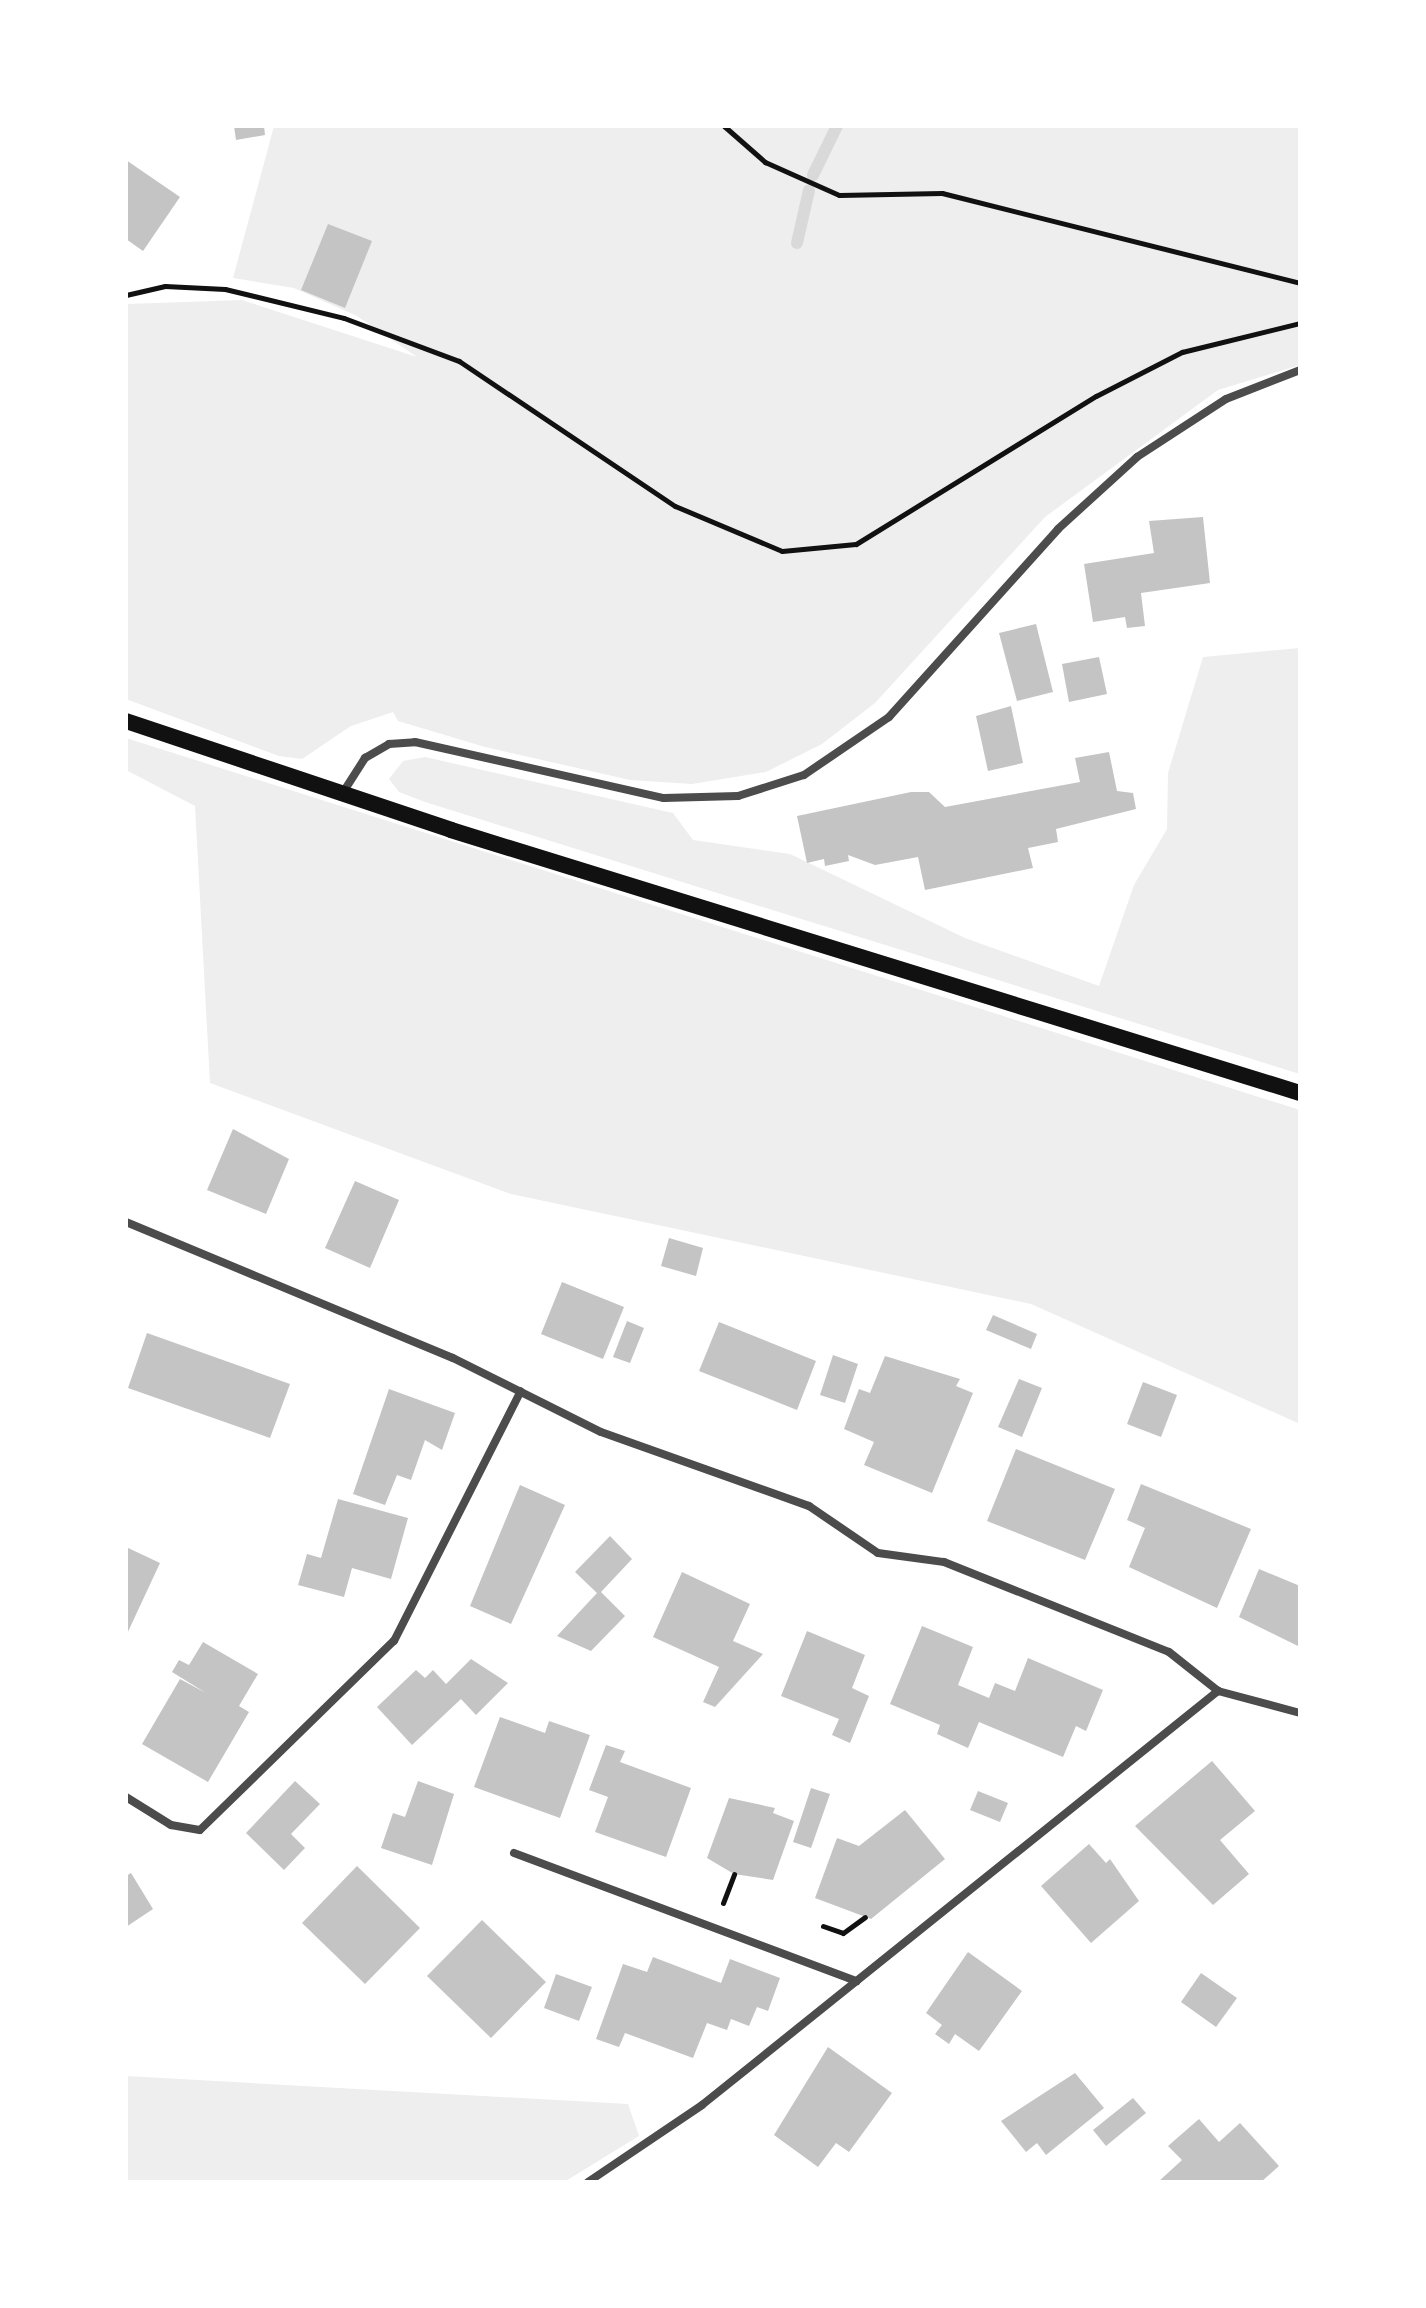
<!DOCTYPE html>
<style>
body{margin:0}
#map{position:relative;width:1426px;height:2308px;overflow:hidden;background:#fff;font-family:Mulish,sans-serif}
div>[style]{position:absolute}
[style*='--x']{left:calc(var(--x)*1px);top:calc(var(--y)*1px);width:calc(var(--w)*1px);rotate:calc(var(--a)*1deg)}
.green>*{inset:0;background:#eee}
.stream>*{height:12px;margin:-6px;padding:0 6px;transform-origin:6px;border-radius:6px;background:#d9d9d9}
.building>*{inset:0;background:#c4c4c4}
.path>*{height:5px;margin:-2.5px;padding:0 2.5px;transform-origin:2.5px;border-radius:2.5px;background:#111}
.minor>*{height:8px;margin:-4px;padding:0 4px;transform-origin:4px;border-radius:4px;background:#4c4c4c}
.secondary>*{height:16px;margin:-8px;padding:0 8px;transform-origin:8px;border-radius:8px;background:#111}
span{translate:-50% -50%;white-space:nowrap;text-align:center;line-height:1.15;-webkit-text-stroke:6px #fff;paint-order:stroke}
.frame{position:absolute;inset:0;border:128px solid #fff;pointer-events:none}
</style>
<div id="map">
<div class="green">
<div style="clip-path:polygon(274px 126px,1300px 126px,1300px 365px,1218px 390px,1045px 517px,875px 703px,822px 744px,766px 772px,692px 784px,630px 780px,485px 747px,398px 721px,393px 712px,351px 726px,302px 759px,279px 756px,126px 699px,126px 304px,242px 300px,417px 357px,357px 316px,294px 288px,233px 278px)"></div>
<div style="clip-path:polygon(1300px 648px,1300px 1074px,425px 802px,399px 792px,389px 779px,403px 761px,425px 757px,673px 813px,693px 840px,790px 854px,965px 938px,1099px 986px,1134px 885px,1167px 829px,1168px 773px,1203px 657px)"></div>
<div style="clip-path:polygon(126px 738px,1300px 1110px,1300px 1424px,1031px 1304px,511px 1194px,210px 1083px,195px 806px,126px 770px)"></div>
<div style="clip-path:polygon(126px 2076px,628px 2104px,639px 2136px,564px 2182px,126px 2182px)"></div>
</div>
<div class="stream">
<div style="--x:813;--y:175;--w:55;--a:-63.9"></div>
<div style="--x:797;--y:243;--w:54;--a:-77.2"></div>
</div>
<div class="building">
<div style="clip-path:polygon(234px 126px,264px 126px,265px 135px,236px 140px)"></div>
<div style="clip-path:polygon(126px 160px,180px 197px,143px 251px,126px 239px)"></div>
<div style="clip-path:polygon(328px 224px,372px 241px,345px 308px,301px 290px)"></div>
<div style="clip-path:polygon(1203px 517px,1210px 583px,1141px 593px,1145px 626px,1127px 628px,1125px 617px,1093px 622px,1084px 564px,1154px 553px,1149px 521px)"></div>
<div style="clip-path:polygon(1036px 624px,1053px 692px,1017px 701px,999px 633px)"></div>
<div style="clip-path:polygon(1099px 657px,1107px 694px,1069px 702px,1062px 664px)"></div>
<div style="clip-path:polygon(1011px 706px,1023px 763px,988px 771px,976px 716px)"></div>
<div style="clip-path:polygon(1109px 752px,1117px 791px,1133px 793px,1136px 809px,1056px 829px,1058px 842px,1028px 848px,1033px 868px,925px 890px,918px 857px,875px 865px,848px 855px,849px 861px,825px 866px,824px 859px,807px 863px,797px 816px,911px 792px,929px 792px,945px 807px,1080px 782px,1075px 758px)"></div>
<div style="clip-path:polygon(233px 1129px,289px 1159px,266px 1214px,207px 1190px)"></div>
<div style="clip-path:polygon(355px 1181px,399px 1200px,370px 1268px,325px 1248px)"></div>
<div style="clip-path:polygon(669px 1238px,703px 1248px,696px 1276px,661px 1266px)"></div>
<div style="clip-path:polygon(562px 1282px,624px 1307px,603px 1359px,541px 1334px)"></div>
<div style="clip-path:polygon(993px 1315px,1037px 1334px,1031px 1349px,986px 1330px)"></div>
<div style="clip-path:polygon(627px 1321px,644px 1328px,630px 1363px,613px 1357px)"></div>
<div style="clip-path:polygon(719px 1322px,816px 1361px,797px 1410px,699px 1371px)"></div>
<div style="clip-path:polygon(147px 1333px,290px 1384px,270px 1438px,128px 1388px)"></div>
<div style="clip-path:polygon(833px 1355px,858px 1364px,845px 1403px,820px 1395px)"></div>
<div style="clip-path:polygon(885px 1356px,960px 1379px,956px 1386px,973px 1393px,932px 1493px,864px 1465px,874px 1442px,844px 1429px,859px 1389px,870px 1393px)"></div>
<div style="clip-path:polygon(1019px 1379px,1042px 1388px,1022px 1437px,998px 1427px)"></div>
<div style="clip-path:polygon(1143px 1382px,1177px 1395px,1161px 1437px,1127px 1424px)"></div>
<div style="clip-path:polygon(389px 1389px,455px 1413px,442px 1450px,425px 1440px,411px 1480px,397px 1475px,385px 1505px,353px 1494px)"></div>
<div style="clip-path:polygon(1016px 1449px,1115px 1489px,1085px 1560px,987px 1521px)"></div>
<div style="clip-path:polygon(1141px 1484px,1251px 1529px,1217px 1608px,1129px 1567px,1145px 1528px,1127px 1520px)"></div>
<div style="clip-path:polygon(520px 1485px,565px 1505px,511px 1624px,470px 1606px)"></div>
<div style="clip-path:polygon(338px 1499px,408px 1518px,391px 1579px,352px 1568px,344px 1597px,298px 1585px,307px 1554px,321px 1558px)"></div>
<div style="clip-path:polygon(610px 1536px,632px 1559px,601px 1592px,625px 1616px,591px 1651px,557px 1636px,597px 1593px,575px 1572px)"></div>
<div style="clip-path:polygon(126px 1547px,160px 1563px,126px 1636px)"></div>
<div style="clip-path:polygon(1259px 1569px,1300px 1586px,1300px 1647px,1239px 1617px)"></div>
<div style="clip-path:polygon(682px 1572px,750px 1604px,733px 1641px,763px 1654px,715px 1707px,703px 1702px,719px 1667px,653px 1637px)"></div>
<div style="clip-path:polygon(922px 1626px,973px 1647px,958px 1685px,989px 1698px,995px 1683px,1015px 1691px,1028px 1658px,1103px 1690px,1086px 1731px,1076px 1726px,1063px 1757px,979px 1722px,968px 1748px,937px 1734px,940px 1725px,890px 1704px)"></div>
<div style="clip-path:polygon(807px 1631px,865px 1655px,852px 1688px,869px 1696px,850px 1743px,832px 1735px,839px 1719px,781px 1696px)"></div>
<div style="clip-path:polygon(203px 1642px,258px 1674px,239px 1706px,249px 1712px,208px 1782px,142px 1744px,180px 1679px,206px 1693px,172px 1672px,179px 1660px,189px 1665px)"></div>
<div style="clip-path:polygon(471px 1659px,508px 1683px,476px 1715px,461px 1699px,412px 1745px,377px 1707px,416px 1670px,425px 1678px,433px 1670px,446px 1684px)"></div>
<div style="clip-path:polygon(500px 1717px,545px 1733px,549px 1721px,590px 1735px,560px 1818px,474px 1787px)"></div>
<div style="clip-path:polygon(606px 1745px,625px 1751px,620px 1762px,691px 1788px,666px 1857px,595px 1832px,608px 1797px,589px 1790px)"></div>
<div style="clip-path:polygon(1212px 1761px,1255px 1811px,1220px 1840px,1249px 1874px,1213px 1905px,1135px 1826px)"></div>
<div style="clip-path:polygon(295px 1781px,320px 1804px,291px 1834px,305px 1848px,284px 1870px,246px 1833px)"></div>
<div style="clip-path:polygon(418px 1781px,454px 1794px,432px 1865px,381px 1848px,393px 1813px,405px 1817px)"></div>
<div style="clip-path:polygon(811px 1788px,830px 1794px,811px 1848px,793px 1842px)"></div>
<div style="clip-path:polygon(978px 1791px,1008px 1803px,1000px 1822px,970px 1810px)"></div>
<div style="clip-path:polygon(729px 1798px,775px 1808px,773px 1813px,794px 1821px,773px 1880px,734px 1874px,707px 1858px)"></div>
<div style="clip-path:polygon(905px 1810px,945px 1859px,871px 1919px,815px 1898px,837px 1838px,859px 1846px)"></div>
<div style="clip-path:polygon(1089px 1844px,1106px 1863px,1110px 1859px,1139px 1901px,1091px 1943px,1041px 1886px)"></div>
<div style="clip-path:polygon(357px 1866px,420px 1928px,365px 1984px,302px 1923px)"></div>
<div style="clip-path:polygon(131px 1873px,153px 1909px,126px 1927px,126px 1876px)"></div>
<div style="clip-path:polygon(482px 1920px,546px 1982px,491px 2038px,427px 1976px)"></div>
<div style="clip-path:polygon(968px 1952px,1022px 1991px,979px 2051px,955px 2034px,949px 2044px,935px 2034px,942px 2025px,926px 2013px)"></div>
<div style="clip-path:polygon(653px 1957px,721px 1983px,730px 1959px,780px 1978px,768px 2011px,757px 2007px,749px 2026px,731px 2019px,727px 2030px,707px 2023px,693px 2058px,625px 2033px,619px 2047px,596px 2039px,623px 1964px,647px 1972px)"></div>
<div style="clip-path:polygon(1201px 1973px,1237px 1998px,1216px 2027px,1181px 2002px)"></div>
<div style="clip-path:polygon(556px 1974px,592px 1987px,579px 2021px,544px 2008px)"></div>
<div style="clip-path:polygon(828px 2047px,892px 2093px,849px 2152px,836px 2143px,818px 2167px,774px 2135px)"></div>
<div style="clip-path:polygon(1075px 2073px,1104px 2108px,1046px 2155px,1037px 2143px,1026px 2152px,1001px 2121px)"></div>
<div style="clip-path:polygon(1133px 2098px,1146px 2113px,1106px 2146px,1093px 2130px)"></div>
<div style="clip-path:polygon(1199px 2119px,1219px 2142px,1240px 2123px,1279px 2166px,1261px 2182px,1158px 2182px,1182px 2160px,1168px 2146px)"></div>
</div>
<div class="path">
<div style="--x:724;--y:126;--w:55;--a:41.3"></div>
<div style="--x:765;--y:162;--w:81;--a:24"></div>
<div style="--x:839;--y:195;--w:103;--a:-1.1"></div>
<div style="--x:942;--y:193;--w:369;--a:14.1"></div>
<div style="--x:126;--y:295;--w:40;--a:-13"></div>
<div style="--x:165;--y:286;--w:60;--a:2.9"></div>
<div style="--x:225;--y:289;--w:122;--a:13.7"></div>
<div style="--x:344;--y:318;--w:123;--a:20.5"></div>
<div style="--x:459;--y:361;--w:260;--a:33.9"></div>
<div style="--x:675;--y:506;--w:116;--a:22.8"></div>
<div style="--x:782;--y:551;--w:74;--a:-5.4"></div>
<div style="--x:856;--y:544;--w:282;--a:-31.7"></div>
<div style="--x:1096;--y:396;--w:97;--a:-27.1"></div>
<div style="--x:1182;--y:352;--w:122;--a:-13.8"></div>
<div style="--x:723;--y:1903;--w:31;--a:-69"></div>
<div style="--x:823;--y:1926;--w:21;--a:19"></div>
<div style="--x:843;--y:1933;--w:27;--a:-36"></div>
</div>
<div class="minor">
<div style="--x:342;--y:794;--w:43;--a:-57.4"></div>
<div style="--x:365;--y:758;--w:28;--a:-30"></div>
<div style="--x:389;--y:744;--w:26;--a:-4"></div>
<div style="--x:415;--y:742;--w:255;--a:12.7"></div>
<div style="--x:664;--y:798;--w:74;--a:-1.5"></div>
<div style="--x:738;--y:796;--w:69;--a:-17.7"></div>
<div style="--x:804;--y:775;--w:103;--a:-34.3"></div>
<div style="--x:889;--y:717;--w:253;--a:-48"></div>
<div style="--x:1058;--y:529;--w:107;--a:-42.3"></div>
<div style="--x:1137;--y:457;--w:106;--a:-33.1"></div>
<div style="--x:1226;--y:399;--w:79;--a:-21.4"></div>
<div style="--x:126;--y:1222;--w:354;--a:22.6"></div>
<div style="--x:453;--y:1358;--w:165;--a:26.6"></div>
<div style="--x:601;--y:1432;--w:221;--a:19.6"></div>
<div style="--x:809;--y:1506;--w:83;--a:34.3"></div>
<div style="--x:878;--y:1553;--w:67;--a:7.8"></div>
<div style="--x:944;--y:1562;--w:242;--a:21.8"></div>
<div style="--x:1169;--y:1652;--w:63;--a:38.5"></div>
<div style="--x:1218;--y:1691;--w:85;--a:15"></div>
<div style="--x:126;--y:1797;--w:53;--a:31.9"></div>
<div style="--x:171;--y:1825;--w:29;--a:10"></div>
<div style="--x:200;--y:1830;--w:271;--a:-44.3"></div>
<div style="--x:394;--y:1641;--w:280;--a:-63.1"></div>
<div style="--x:514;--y:1853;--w:366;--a:20.5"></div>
<div style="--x:588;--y:2182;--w:138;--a:-34"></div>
<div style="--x:702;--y:2105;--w:662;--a:-38.74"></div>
</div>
<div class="secondary">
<div style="--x:126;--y:721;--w:343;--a:18.5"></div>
<div style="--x:451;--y:830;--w:889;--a:17.21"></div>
</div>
<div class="frame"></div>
</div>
